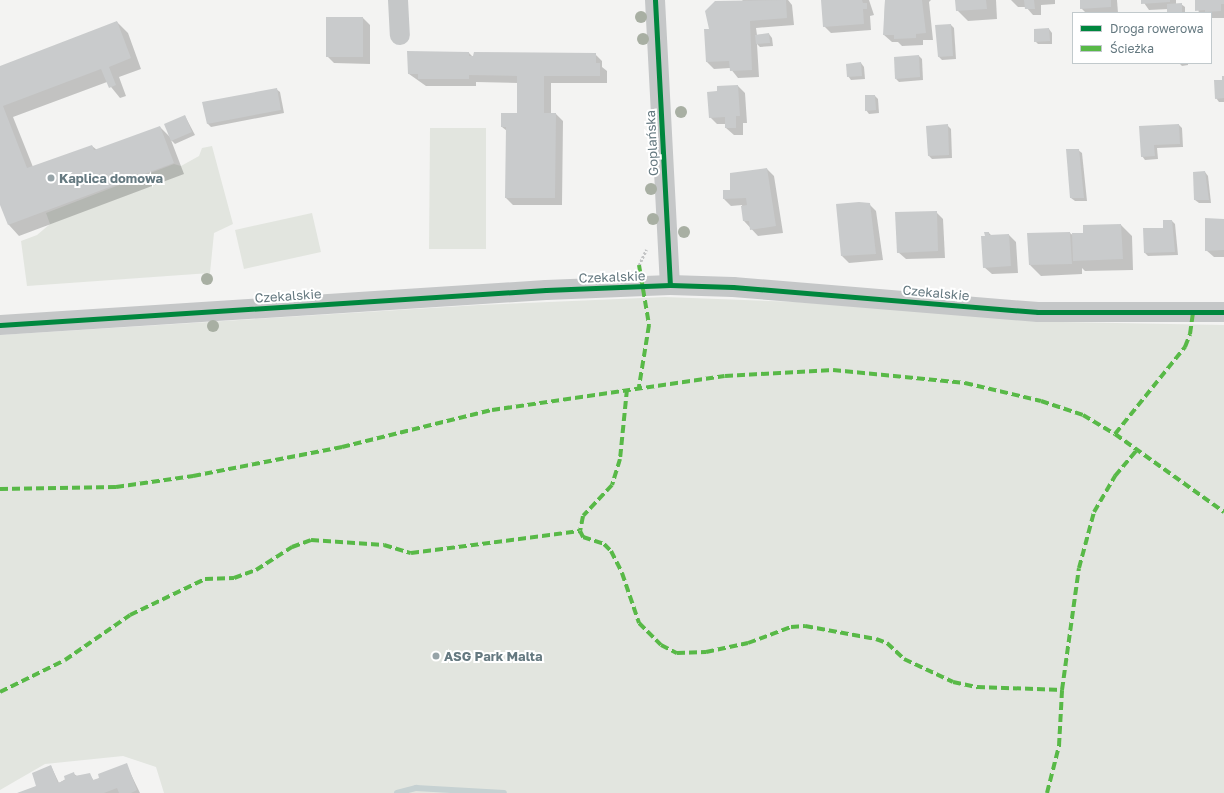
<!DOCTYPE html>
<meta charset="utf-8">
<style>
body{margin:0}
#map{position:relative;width:1224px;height:793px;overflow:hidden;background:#f3f3f2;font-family:"Golos Text",sans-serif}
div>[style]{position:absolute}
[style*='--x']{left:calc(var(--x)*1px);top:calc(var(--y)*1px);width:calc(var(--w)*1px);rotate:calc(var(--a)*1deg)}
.green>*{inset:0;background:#e2e5df}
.shadow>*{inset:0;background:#0003}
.stream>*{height:6px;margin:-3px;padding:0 3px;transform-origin:3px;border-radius:3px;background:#c6d1d2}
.building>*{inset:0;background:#c9cbcc}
.path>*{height:2.5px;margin-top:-1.25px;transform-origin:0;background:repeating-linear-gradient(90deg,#c3c4c5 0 2px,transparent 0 4px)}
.street>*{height:20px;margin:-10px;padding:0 10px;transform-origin:10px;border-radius:10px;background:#c5c7c8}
.quiet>*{height:4px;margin-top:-2px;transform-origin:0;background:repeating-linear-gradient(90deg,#58b947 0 8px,transparent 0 12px)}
.cycleway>*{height:5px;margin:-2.5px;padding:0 2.5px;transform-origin:2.5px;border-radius:2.5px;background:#00873e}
.trees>*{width:12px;height:12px;margin:-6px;border-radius:50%;background:#a8afa3}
.dots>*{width:11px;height:11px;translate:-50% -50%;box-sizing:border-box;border:2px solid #fff;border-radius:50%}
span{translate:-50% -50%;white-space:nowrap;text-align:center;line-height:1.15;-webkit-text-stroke:4px #fff;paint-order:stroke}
.street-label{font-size:13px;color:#657980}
.poi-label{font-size:13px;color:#657980;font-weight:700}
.left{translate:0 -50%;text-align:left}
.legend{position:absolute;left:1072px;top:12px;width:140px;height:52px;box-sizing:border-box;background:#fff;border:1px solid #c1c9cc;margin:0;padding:5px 7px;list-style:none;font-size:12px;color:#657980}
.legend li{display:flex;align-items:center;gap:8px;height:20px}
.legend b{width:20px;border:1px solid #c1c9cc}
</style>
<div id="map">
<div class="green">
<div style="clip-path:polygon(430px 128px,486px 128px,486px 249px,429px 249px)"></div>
<div style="clip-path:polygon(212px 146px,233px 224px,214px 233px,210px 273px,27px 286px,21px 241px,37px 235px,50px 224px,46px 213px,174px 164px,181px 166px,199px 156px,202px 148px)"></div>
<div style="clip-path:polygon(312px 213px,321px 252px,244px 269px,235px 230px)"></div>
<div style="clip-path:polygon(665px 297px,798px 302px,1062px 322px,1224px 325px,1224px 793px,164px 793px,156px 767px,123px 756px,45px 764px,0 790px,0 335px,479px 305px)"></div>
</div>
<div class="shadow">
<div style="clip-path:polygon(743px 0,788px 0,792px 5px,794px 25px,756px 28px,757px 35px,769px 34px,772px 38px,773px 46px,760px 47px,757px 44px,759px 77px,738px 78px,730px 68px,714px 69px,707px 62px,705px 30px,710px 30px)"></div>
<div style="clip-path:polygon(822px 0,869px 0,874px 15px,870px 16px,871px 30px,831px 33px,824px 26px)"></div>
<div style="clip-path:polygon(885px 0,931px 0,929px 2px,933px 40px,923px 40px,923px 45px,902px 46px,898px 42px,892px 42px,884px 35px)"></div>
<div style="clip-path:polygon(956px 0,996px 0,997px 19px,968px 21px,957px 10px)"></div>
<div style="clip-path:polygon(1011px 0,1055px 0,1055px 4px,1041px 5px,1041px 15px,1033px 15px,1026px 7px,1018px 7px)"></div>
<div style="clip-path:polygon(1081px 0,1117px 0,1118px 13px,1086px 13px,1081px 8px)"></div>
<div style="clip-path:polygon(1142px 0,1176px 0,1176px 4px,1181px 4px,1185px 7px,1185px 13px,1169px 13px,1169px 9px,1149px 10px)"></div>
<div style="clip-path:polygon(1196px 0,1224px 0,1224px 18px,1211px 18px,1211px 13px,1199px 13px)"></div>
<div style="clip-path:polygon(363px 18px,370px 25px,370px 64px,334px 63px,327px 56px)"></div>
<div style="clip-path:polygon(117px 22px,128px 33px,141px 69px,119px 77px,126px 96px,120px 98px,107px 82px,13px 117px,33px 167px,92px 146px,97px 150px,160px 127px,171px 138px,185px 116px,195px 135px,175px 144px,171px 140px,184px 174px,19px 236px,9px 225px,0 202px,0 67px)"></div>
<div style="clip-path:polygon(951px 25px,954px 28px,956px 59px,942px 60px,939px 57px)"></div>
<div style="clip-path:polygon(1049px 29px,1052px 33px,1052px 44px,1038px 44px,1035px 41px)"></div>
<div style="clip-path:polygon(469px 53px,473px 57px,595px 54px,602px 61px,602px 67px,607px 71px,607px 83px,551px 83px,551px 114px,556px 114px,563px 121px,562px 205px,513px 205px,506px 198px,507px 131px,502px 127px,518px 114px,518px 83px,476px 82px,476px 86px,426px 86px,409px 74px)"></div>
<div style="clip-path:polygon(919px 56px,922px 59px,923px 80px,899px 82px,896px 79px)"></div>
<div style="clip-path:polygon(861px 63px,864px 67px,865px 79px,851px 80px,848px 76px)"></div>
<div style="clip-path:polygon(1179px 63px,1188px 63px,1188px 65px,1182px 66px)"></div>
<div style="clip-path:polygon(1224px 77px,1224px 102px,1219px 102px,1216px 98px)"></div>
<div style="clip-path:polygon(738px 86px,745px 93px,747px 123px,743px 123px,743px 135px,734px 135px,726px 128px,726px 124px,717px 124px,710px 117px)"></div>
<div style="clip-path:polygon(276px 89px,280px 92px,284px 113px,211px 127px,208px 124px,203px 103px)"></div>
<div style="clip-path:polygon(866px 96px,875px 96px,878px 99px,879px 113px,869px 114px,866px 110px)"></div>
<div style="clip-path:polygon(947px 125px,951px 129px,952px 158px,932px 159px,929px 156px)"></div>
<div style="clip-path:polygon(1179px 125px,1182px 128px,1183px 147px,1157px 148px,1158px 159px,1145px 160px,1142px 156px,1140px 127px)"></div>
<div style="clip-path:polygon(1078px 150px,1082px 153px,1087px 201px,1075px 201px,1071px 198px)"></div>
<div style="clip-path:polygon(767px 169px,774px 176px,783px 233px,758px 236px,744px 221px,742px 205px,731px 206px,724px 199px,731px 191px)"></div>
<div style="clip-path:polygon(1205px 172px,1208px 176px,1211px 203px,1199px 203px,1195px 200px)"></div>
<div style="clip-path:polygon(869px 204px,876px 211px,883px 260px,849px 263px,842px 256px)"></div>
<div style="clip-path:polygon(936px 212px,943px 219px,945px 258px,906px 259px,898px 252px)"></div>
<div style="clip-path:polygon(1224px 220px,1224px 257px,1214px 257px,1206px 250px)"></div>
<div style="clip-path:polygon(1172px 221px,1175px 224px,1178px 255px,1148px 256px,1145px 253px)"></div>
<div style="clip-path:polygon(1121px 225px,1132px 236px,1133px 270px,1085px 271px,1082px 268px,1082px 274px,1041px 276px,1030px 265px,1070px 233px,1074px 236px)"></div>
<div style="clip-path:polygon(989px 233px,992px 236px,1009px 235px,1016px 242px,1018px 273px,992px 274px,984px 267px,986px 237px)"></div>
<div style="clip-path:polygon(126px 764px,140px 793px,19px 793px,38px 786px,51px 766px,59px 783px,74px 774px,77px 776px,90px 775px,94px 781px)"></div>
</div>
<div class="stream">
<div style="--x:397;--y:793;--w:20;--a:-15"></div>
<div style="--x:416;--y:788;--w:88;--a:3.3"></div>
</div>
<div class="building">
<div style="clip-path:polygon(786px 0,787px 18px,750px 21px,752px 70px,730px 71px,729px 61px,706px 62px,704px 29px,709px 29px,705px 11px,715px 1px)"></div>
<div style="clip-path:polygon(821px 0,862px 0,863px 3px,867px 3px,867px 9px,863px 9px,864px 24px,823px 27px)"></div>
<div style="clip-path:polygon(885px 0,922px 0,926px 33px,916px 34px,916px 38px,894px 39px,894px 35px,883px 35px)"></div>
<div style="clip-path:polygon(955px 0,986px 0,987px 9px,956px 11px)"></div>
<div style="clip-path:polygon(1024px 0,1034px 0,1035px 9px,1025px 9px)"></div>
<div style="clip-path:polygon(1080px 0,1111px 0,1111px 7px,1080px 9px)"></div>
<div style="clip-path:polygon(1141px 0,1170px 0,1170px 2px,1141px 4px)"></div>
<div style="clip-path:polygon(1195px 0,1224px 0,1224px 4px,1221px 4px,1221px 11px,1205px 12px,1205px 10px,1195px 11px)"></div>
<div style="clip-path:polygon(1182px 3px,1182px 13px,1167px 13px,1167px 4px)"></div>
<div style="clip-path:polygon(326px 17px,363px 17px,363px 57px,326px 57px)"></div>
<div style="clip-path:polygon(117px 21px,131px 58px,109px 67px,116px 85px,109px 88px,101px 69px,3px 106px,27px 168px,92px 145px,94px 150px,160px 126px,174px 163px,8px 225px,0 205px,0 66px)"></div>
<div style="clip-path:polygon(951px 24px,953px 56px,938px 57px,935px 25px)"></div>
<div style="clip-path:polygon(1049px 28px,1050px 41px,1034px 42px,1034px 29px)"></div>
<div style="clip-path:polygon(769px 33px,770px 43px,756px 44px,755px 35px)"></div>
<div style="clip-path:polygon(407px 51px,469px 52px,469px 56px,473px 56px,474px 52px,596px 53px,596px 63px,600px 63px,600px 76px,544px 76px,544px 113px,556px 113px,555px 198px,505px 198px,506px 127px,501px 127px,501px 113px,517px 113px,517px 76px,469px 75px,469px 79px,418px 79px,418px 74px,408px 74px)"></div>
<div style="clip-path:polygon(919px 55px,920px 77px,895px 79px,894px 57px)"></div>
<div style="clip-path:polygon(861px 62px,862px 76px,847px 77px,846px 64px)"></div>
<div style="clip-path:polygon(1222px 76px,1224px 76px,1224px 98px,1215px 99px,1214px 80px,1222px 80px)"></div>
<div style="clip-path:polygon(738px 85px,740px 116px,736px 116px,736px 128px,725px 128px,725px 117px,709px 118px,707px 92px,717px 91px,717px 86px)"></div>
<div style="clip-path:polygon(277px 88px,281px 110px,207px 124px,202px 102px)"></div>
<div style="clip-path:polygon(865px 95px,875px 95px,876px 110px,865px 111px)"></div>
<div style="clip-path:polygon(185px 115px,192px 132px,171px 141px,164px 124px)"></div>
<div style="clip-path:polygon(948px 124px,949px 155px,928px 156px,926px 126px)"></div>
<div style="clip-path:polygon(1179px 124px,1180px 144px,1154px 145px,1155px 156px,1141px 157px,1139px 126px)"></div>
<div style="clip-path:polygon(1066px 149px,1079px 149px,1084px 198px,1070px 198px)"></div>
<div style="clip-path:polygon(767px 168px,776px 226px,750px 230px,749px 221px,743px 221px,741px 206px,747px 205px,746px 198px,723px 199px,723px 190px,730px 190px,730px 173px)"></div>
<div style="clip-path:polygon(1205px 171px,1209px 200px,1194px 200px,1193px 172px)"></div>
<div style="clip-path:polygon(859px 202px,870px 203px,876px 254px,841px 256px,836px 204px)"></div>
<div style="clip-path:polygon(937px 211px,938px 251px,897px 253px,895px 212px)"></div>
<div style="clip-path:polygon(1205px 218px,1224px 219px,1224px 250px,1205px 251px)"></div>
<div style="clip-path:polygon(1163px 220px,1172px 220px,1175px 252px,1144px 253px,1143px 228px,1163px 228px)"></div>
<div style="clip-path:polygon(1121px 224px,1123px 259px,1073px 261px,1072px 233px,1083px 233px,1083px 225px)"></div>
<div style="clip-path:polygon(984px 232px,989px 232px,989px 235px,1009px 234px,1011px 266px,983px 268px,981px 236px,985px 236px)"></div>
<div style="clip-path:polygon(1070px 232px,1072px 264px,1029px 265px,1027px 233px)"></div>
<div style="clip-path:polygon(127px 763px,137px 790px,131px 793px,119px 793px,117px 788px,104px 793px,17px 793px,36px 786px,32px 773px,51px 765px,58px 783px,65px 780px,64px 776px,74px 772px,75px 776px,90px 773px,93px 780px,99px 778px,98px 774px)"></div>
</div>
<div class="path">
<div style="--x:639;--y:265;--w:17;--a:-65"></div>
</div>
<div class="street">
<div style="--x:398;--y:0;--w:35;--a:87"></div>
<div style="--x:655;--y:0;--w:285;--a:87"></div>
<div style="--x:0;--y:325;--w:547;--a:-3.67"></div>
<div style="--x:546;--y:290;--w:124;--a:-2.3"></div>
<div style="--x:670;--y:285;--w:63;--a:1.8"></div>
<div style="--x:733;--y:287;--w:306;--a:4.7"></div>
<div style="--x:1038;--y:312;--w:186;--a:0"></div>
</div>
<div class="quiet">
<div style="--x:639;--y:265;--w:61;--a:80.5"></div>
<div style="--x:649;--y:325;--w:63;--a:99.2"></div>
<div style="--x:627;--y:389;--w:70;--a:95.7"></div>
<div style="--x:620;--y:459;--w:27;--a:107"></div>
<div style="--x:612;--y:485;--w:42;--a:133.1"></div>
<div style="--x:583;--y:516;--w:15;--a:101"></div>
<div style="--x:580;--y:531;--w:7;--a:63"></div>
<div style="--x:583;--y:537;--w:22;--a:18"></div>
<div style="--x:604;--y:544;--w:10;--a:45"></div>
<div style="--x:611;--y:551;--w:25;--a:63"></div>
<div style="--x:622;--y:573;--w:53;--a:71.2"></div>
<div style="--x:639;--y:623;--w:31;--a:45"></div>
<div style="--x:661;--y:645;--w:18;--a:27"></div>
<div style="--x:677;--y:653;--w:29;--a:-2"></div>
<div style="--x:706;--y:652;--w:43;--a:-12.1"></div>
<div style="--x:748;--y:643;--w:46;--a:-20.4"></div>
<div style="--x:791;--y:627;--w:14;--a:-4"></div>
<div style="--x:805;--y:626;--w:72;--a:10.4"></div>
<div style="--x:876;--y:639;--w:12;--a:20"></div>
<div style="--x:887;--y:643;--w:23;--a:43"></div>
<div style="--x:904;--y:659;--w:54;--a:25.1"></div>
<div style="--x:953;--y:682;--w:25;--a:12"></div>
<div style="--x:977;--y:687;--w:85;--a:2"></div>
<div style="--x:1115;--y:434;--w:112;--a:-51.2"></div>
<div style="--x:1185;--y:347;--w:14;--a:-69"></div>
<div style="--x:1190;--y:334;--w:22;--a:-82"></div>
<div style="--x:0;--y:489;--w:116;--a:-1"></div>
<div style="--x:116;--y:487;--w:78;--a:-8.1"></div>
<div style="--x:193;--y:476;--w:152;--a:-11"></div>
<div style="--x:342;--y:447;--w:154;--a:-13.9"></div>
<div style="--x:492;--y:410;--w:235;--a:-8.3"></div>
<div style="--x:725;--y:376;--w:108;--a:-3.2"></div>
<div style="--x:833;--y:370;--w:133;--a:5.6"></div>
<div style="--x:965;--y:383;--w:78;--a:13.3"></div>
<div style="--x:1041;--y:401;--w:44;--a:18.4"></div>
<div style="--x:1083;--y:415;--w:37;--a:31"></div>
<div style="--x:1115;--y:434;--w:134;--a:35.6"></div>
<div style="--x:0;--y:692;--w:72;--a:-26.2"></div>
<div style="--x:65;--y:660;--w:79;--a:-34.7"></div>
<div style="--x:130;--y:615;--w:83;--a:-25.6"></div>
<div style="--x:205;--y:579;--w:29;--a:-2"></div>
<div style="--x:234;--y:578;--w:23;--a:-20"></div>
<div style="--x:256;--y:570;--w:43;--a:-32.6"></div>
<div style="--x:292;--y:547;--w:20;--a:-20"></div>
<div style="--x:311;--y:540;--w:73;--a:3.9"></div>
<div style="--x:384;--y:545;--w:28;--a:17"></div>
<div style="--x:411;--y:553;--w:170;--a:-7.4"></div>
<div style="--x:1047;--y:793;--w:49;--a:-75.7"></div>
<div style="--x:1059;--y:746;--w:56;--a:-86.9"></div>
<div style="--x:1062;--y:690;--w:123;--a:-82.1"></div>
<div style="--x:1079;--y:568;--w:58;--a:-75"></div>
<div style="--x:1094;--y:512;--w:42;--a:-59.7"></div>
<div style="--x:1115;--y:476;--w:33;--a:-50"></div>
</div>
<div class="cycleway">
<div style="--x:655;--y:0;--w:285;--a:87"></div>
<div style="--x:0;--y:325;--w:547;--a:-3.67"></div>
<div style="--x:546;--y:290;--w:124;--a:-2.3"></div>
<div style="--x:670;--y:285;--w:63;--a:1.8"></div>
<div style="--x:733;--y:287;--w:306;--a:4.7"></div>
<div style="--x:1038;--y:312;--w:186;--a:0"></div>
</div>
<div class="trees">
<div style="left:641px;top:17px"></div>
<div style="left:643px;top:39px"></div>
<div style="left:681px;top:112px"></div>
<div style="left:651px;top:189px"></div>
<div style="left:653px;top:219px"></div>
<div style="left:684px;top:232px"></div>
<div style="left:207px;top:279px"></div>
<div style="left:213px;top:326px"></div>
</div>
<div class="dots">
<div style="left:51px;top:178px;background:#97a4a8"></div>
<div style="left:436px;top:656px;background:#97a4a8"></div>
</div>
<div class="street-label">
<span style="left:652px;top:143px;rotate:-93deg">Goplańska</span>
<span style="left:612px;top:277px;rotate:-2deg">Czekalskie</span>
<span style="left:936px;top:293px;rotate:5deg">Czekalskie</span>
<span style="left:288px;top:296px;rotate:-4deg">Czekalskie</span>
</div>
<div class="poi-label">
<span class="left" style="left:59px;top:178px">Kaplica domowa</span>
<span class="left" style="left:444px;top:656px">ASG Park Malta</span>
</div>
<ul class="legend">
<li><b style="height:5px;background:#00873e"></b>Droga rowerowa</li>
<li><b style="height:5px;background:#58b947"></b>Ścieżka</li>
</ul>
</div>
